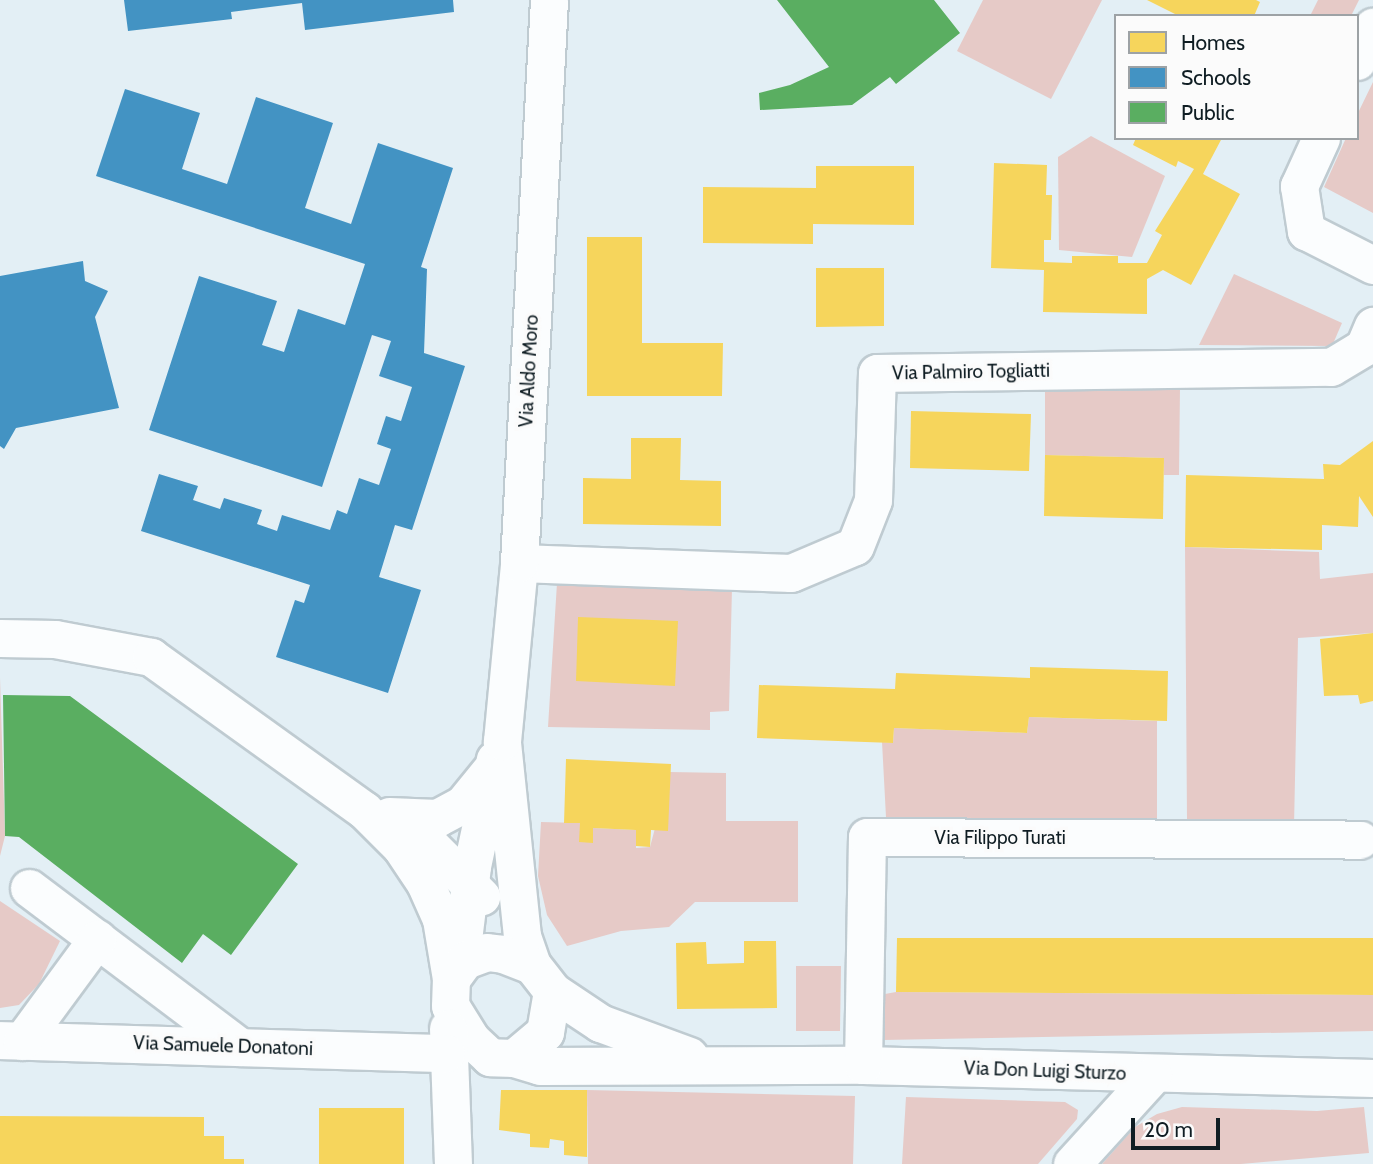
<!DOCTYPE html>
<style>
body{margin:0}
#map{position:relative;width:1373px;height:1164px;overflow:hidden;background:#e3eff5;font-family:Cabin,sans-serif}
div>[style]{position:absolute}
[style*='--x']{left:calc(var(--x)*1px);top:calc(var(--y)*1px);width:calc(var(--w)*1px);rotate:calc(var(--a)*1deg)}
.green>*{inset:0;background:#e6cac7}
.homes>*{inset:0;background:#f6d55c}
.schools>*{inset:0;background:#4393c3}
.public>*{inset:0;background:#5aae61}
.roads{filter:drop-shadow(2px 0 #bfcbd1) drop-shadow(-2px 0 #bfcbd1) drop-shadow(0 2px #bfcbd1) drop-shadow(0 -2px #bfcbd1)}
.minor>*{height:37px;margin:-18.5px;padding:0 18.5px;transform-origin:18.5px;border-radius:18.5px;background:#fbfdfe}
span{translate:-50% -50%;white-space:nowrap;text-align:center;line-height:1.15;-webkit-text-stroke:7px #fbfbfb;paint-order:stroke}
.street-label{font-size:19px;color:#0f1d23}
.legend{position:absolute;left:1114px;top:14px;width:245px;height:126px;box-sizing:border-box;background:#fbfbfb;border:2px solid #9da2a5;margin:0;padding:9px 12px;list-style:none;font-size:21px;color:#0f1d23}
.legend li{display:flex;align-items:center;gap:14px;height:35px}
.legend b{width:35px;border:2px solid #9da2a5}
.scale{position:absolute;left:1131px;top:1118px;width:89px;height:32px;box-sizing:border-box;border:4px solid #0f1d23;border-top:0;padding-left:9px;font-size:21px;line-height:24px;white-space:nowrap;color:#0f1d23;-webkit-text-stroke:5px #fbfbfb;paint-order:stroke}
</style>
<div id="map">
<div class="green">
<div style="clip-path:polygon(983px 0,1102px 0,1051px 99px,957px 51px)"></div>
<div style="clip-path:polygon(1318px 0,1359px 0,1351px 16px,1310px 16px)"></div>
<div style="clip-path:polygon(1373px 82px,1373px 213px,1324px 187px,1346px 138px,1357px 138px,1357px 115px)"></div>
<div style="clip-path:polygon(1091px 136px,1165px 176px,1132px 257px,1059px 250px,1058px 157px)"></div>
<div style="clip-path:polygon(1234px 274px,1342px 323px,1332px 346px,1199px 345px)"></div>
<div style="clip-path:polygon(1180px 388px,1179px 475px,1164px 475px,1164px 458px,1045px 455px,1045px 389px)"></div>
<div style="clip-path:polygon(1185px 547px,1319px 552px,1320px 579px,1373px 573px,1373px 633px,1298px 638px,1294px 826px,1187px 820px)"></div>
<div style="clip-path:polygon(557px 583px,732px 588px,729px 711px,710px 712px,710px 730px,548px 727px)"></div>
<div style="clip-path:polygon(0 678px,5px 836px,0 856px)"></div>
<div style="clip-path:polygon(1029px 717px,1157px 721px,1157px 820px,886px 817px,882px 742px,893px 743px,894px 728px,1027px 733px)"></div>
<div style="clip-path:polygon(670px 772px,726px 773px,726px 821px,798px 821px,798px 902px,695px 902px,669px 927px,621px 931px,567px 946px,547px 915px,538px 876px,541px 822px,580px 823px,593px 842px,593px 828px,636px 830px,636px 848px,650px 847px)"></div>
<div style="clip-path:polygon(0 901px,60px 941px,39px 984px,19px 1005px,0 1008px)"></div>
<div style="clip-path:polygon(796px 966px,841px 966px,840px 1031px,796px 1031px)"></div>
<div style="clip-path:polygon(896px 992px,1373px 995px,1373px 1031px,883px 1040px,885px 994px)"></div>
<div style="clip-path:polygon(587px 1090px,855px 1096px,853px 1164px,588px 1164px)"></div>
<div style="clip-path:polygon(906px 1097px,1065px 1102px,1078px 1110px,1077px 1119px,1038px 1164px,902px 1164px)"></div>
<div style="clip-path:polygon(1182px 1107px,1317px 1111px,1364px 1107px,1369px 1153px,1241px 1164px,1102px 1164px,1135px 1127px,1157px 1114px)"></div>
</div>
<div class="homes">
<div style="clip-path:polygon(1147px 0,1256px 0,1260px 2px,1254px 16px,1179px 16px)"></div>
<div style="clip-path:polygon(1136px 138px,1222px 138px,1203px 174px,1240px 194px,1191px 285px,1163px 270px,1147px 279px,1147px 314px,1043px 312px,1044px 270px,991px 268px,994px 163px,1047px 165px,1046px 195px,1052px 195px,1051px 240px,1044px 240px,1044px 262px,1072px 263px,1072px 256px,1118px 256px,1118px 263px,1147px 263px,1162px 235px,1155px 231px,1194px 169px,1178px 161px,1176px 167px,1133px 145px)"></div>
<div style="clip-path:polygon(816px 166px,914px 166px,914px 225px,813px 224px,813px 244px,703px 243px,703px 187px,816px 188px)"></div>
<div style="clip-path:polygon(587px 237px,642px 237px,642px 343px,723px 343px,722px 396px,587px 396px)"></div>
<div style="clip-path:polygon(816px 268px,884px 268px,884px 326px,816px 327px)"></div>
<div style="clip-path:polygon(911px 411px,1031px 414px,1029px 471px,910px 468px)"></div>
<div style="clip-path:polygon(631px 438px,681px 438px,680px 480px,721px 481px,721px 526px,583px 524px,583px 478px,631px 479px)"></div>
<div style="clip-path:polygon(1373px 441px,1373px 517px,1359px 496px,1358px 527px,1322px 525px,1322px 550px,1185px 547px,1186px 475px,1324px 479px,1323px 464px,1340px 465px)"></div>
<div style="clip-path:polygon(1045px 455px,1164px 458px,1163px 519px,1044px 516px)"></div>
<div style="clip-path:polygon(578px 617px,678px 621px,675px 686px,576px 681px)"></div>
<div style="clip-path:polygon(1373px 633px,1373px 701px,1360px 704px,1358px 695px,1324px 696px,1320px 639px)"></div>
<div style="clip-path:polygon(1030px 667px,1168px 671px,1167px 721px,1029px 717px,1027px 733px,894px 728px,893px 743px,757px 738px,759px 685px,895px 689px,896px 673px,1030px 678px)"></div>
<div style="clip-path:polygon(566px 759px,671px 764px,668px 831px,651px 830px,650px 847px,636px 846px,636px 830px,593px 828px,593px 843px,579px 842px,580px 823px,564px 823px)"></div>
<div style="clip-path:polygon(897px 938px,1373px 938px,1373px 995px,896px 992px)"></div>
<div style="clip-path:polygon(744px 941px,776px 941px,777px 1008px,677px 1009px,676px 943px,706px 942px,707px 964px,744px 963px)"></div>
<div style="clip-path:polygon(501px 1090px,587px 1090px,587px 1157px,564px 1155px,564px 1141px,550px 1139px,549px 1148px,530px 1147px,530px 1134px,499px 1130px)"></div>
<div style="clip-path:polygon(319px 1108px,404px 1108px,404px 1164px,319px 1164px)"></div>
<div style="clip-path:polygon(0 1116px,204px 1117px,204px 1136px,224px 1136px,224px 1159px,244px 1159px,244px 1164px,0 1164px)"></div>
</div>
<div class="schools">
<div style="clip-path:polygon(124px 0,453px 0,454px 12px,305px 30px,302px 3px,231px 12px,232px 19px,128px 31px)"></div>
<div style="clip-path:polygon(125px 89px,200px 113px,182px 169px,227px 184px,256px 97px,333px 123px,305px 208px,351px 224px,378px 143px,453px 168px,421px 267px,427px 269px,424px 353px,465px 366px,412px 530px,395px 525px,379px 577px,421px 590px,388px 693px,276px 657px,295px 600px,304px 603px,310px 585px,141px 531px,159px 474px,198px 486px,193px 500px,220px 509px,224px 498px,262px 510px,257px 524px,277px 531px,282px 515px,330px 530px,337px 510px,347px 514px,359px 478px,379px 485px,391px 449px,377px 444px,386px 416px,401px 421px,412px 387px,379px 376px,391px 341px,372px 335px,322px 487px,149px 430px,199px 276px,277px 301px,262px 345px,284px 352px,298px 309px,345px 325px,365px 264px,96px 176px)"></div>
<div style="clip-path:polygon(83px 261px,85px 281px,108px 291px,95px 317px,119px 408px,16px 428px,4px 449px,0 446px,0 276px)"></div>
</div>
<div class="public">
<div style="clip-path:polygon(777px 0,934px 0,960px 33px,896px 84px,890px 77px,852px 105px,760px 110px,759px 93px,790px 85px,829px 67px)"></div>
<div style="clip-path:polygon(3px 695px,70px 696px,298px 864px,231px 955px,203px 934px,182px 963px,19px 837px,5px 836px)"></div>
</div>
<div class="roads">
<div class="minor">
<div style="--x:1357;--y:61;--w:38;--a:-65"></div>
<div style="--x:1321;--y:138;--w:53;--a:114.6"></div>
<div style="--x:1299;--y:186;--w:46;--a:81.2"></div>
<div style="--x:1306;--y:231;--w:75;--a:26.9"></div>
<div style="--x:519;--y:563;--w:272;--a:2.1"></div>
<div style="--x:791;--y:573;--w:69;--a:-22.9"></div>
<div style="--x:855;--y:546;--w:49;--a:-68.6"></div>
<div style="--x:873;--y:500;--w:127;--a:-88.2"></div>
<div style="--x:877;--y:373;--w:454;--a:-0.8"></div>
<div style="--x:1331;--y:367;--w:39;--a:-31"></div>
<div style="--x:1364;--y:347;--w:23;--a:-67"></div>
<div style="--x:0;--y:638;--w:55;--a:1"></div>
<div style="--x:55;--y:639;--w:98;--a:10.6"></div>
<div style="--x:151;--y:657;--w:262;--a:35.7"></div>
<div style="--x:364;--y:810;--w:52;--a:45"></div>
<div style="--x:401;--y:847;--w:43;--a:56.3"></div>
<div style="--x:425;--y:883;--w:39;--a:66"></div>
<div style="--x:441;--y:919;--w:61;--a:80.5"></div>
<div style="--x:389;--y:816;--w:48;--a:2.4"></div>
<div style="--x:437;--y:818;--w:30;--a:-28"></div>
<div style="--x:463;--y:804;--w:41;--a:-50.9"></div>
<div style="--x:394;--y:818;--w:44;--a:36.6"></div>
<div style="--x:429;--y:844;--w:74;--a:45"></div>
<div style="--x:29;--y:888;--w:264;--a:37"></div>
<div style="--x:465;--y:960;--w:12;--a:-104"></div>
<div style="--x:462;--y:948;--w:83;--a:-83"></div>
<div style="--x:472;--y:866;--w:109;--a:-77.9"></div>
<div style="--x:532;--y:965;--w:31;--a:-109"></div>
<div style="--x:522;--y:936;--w:196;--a:-95.9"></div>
<div style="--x:502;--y:741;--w:179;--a:-84.5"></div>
<div style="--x:519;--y:563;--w:564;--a:-86.95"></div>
<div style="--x:552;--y:991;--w:42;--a:99.7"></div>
<div style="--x:545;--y:1032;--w:40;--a:140"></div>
<div style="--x:514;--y:1058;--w:24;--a:-178"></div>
<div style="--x:490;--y:1057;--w:26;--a:-137"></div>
<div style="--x:471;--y:1039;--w:39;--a:-122"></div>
<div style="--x:450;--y:1006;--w:27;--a:-88"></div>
<div style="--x:451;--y:979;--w:24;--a:-54"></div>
<div style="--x:465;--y:960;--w:23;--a:-20"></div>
<div style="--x:487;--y:952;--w:16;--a:7"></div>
<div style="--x:503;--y:954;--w:31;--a:21"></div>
<div style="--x:532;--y:965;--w:33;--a:52"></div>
<div style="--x:552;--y:991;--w:58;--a:33.7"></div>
<div style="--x:600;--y:1023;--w:95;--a:20.3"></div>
<div style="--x:448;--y:1028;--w:136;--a:87.9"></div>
<div style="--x:0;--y:1040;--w:446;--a:1.7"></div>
<div style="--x:22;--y:1041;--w:127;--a:-53.7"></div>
<div style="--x:514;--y:1058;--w:27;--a:17"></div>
<div style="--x:540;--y:1066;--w:323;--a:-0.2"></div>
<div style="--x:863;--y:1065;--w:510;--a:1.46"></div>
<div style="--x:863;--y:1065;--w:228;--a:-89"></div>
<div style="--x:867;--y:837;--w:493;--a:0.3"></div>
<div style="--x:1072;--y:1164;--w:120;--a:-47.7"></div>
</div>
</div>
<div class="street-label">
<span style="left:529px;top:371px;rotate:-87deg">Via Aldo Moro</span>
<span style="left:971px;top:372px;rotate:-1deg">Via Palmiro Togliatti</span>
<span style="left:1000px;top:838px">Via Filippo Turati</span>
<span style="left:223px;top:1046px;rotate:2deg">Via Samuele Donatoni</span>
<span style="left:1045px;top:1071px;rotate:2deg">Via Don Luigi Sturzo</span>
</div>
<ul class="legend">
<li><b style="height:19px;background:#f6d55c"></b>Homes</li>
<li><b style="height:19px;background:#4393c3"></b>Schools</li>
<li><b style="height:19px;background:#5aae61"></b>Public</li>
</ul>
<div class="scale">20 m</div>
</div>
